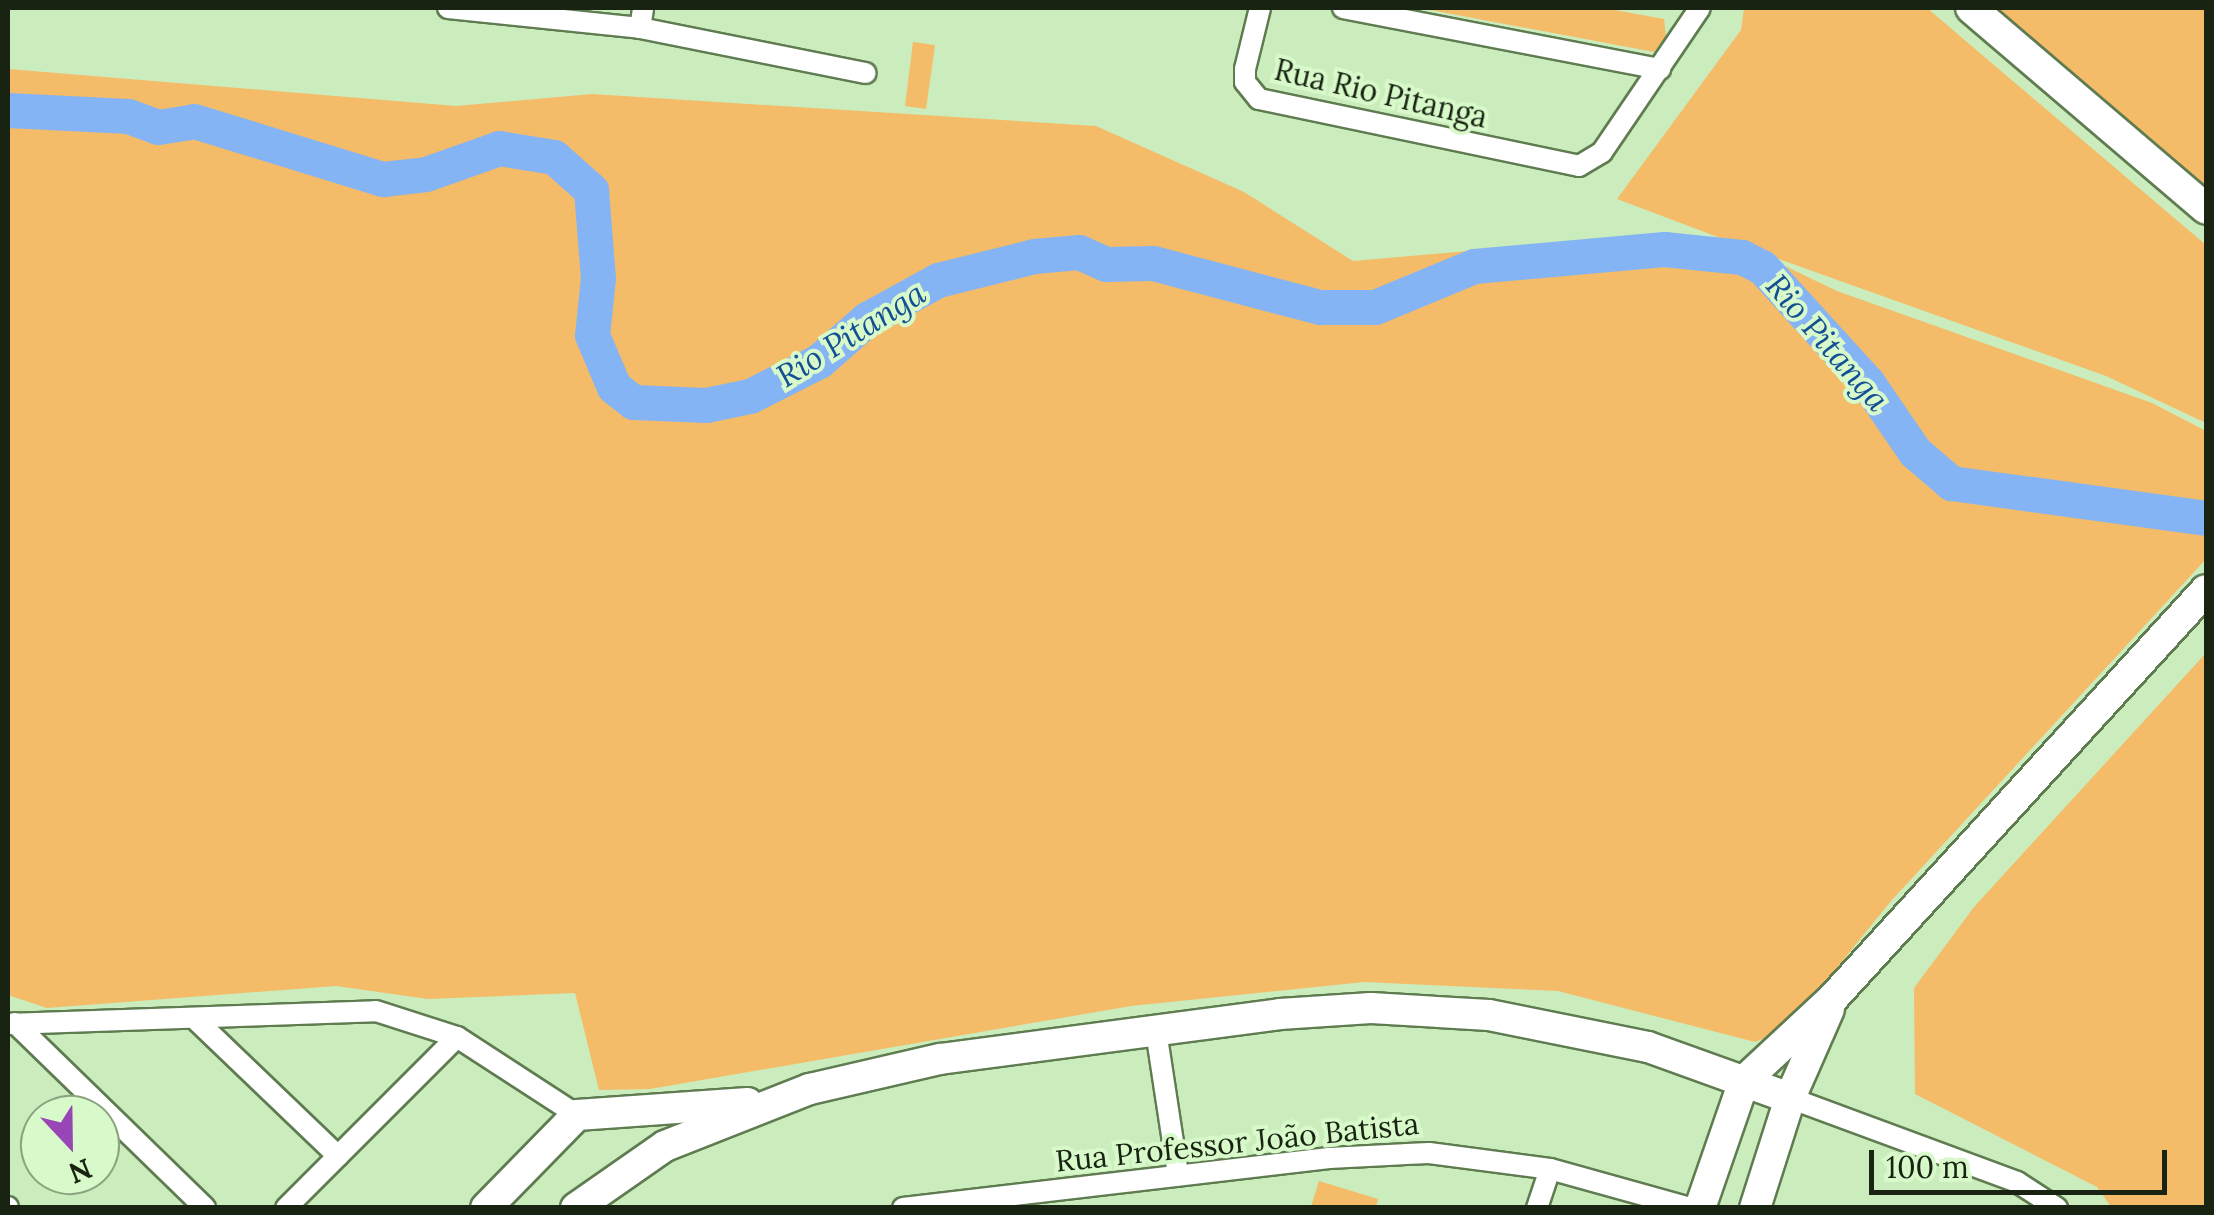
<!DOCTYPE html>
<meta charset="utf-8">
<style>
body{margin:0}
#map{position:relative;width:2214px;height:1215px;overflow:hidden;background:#cbecbc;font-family:Lora,serif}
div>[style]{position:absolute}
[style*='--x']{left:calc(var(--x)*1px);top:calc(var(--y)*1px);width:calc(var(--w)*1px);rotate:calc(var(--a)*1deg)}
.green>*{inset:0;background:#f4bc68}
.river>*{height:35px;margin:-17.5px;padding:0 17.5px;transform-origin:17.5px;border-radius:17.5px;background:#85b4f4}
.roads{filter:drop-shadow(2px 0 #5f7c51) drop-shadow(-2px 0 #5f7c51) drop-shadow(0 2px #5f7c51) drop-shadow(0 -2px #5f7c51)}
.street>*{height:20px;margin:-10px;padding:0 10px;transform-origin:10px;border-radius:10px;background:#fff}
.secondary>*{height:30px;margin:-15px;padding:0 15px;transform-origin:15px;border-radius:15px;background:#fff}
span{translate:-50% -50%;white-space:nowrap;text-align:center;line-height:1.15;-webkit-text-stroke:8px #d8f9c9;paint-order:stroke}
.street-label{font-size:30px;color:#182312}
.water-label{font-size:32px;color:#144f95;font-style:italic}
.frame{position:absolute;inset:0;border:10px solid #182312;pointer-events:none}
.north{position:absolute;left:20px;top:1095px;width:100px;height:100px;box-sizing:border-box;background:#d8f9c9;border:2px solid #8ba380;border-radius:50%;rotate:158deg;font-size:28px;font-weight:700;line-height:40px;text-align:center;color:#182312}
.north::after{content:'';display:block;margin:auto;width:35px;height:45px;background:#9846b5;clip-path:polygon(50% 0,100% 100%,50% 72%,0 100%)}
.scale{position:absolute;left:1869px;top:1150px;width:298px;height:45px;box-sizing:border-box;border:5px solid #182312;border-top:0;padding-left:12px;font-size:30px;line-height:35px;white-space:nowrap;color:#182312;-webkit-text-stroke:8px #d8f9c9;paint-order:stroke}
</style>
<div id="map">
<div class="green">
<div style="clip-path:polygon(1420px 8px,1604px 8px,1664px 19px,1666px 37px,1654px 52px)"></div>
<div style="clip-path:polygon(1744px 8px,1927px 8px,2206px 245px,2206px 423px,2106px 376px,1745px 247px,1837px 291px,2152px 403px,2206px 431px,2206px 559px,1891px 901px,1787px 1029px,1755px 1042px,1558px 991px,1364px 982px,1131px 1006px,650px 1089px,599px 1090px,575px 993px,428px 999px,336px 986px,47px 1008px,8px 995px,8px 69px,456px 106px,592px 94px,1096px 126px,1244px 192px,1353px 261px,1606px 239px,1739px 245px,1617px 199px,1741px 30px)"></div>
<div style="clip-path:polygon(1997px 8px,2206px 8px,2206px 191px)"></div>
<div style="clip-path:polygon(913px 42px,935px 45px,926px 109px,905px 106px)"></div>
<div style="clip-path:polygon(2206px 653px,2206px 1207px,2111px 1207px,2097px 1187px,1915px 1094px,1914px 988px,1974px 907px)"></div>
<div style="clip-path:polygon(1319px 1181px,1378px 1199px,1376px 1207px,1311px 1207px)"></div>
</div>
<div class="river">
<div style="--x:8;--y:110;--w:120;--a:2.9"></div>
<div style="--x:128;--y:116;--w:32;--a:20"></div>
<div style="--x:158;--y:127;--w:36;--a:-9"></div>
<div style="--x:194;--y:121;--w:198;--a:17.1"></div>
<div style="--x:383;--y:179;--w:43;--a:-6.6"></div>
<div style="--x:426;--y:174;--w:77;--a:-19.6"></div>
<div style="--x:499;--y:148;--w:56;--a:9.3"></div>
<div style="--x:554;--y:157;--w:50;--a:41.7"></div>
<div style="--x:591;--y:190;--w:88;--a:85.5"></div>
<div style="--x:598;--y:278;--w:57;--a:96"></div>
<div style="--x:592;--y:335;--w:56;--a:67.1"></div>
<div style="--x:614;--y:387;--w:24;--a:38"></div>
<div style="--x:633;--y:402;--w:73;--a:2.4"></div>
<div style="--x:706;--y:405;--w:45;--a:-11.6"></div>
<div style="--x:750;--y:396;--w:77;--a:-26.9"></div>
<div style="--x:819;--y:361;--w:64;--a:-41.2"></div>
<div style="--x:867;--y:319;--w:81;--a:-28.8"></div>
<div style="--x:938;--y:280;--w:99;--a:-14"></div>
<div style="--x:1034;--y:256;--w:45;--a:-5.1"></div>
<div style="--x:1079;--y:252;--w:30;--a:24"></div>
<div style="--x:1106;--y:264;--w:47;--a:-1.2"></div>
<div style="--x:1153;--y:263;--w:173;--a:14.8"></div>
<div style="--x:1320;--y:307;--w:55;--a:0"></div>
<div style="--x:1375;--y:307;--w:107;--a:-22.5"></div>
<div style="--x:1474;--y:266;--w:191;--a:-5.1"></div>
<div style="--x:1664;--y:249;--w:78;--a:5.9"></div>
<div style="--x:1742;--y:257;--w:22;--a:27"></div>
<div style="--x:1762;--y:267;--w:156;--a:47.6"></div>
<div style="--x:1867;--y:382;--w:85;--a:55.6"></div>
<div style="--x:1915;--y:452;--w:48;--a:40.7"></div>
<div style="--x:1951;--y:483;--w:257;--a:7.8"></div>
</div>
<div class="roads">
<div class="street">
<div style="--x:448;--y:8;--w:193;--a:5.9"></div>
<div style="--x:640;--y:28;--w:20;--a:-81"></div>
<div style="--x:1260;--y:8;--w:63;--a:103.8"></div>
<div style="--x:1245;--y:69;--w:13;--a:90"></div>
<div style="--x:1245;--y:82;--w:22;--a:51"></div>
<div style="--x:1259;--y:99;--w:327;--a:11.8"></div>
<div style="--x:1579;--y:166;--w:27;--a:-31"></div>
<div style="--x:1602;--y:152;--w:174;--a:-55.8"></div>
<div style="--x:1343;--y:8;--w:323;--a:10.9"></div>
<div style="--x:640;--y:28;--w:230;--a:11.3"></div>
<div style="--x:195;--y:1019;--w:198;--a:43.8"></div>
<div style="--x:15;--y:1023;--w:265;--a:44.2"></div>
<div style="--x:8;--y:1024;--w:368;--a:-2"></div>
<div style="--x:376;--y:1011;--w:85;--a:17.8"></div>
<div style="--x:457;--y:1037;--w:143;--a:33"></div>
<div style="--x:1156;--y:1031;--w:146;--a:81.3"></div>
<div style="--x:1790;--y:1098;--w:242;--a:20.3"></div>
<div style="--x:2017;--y:1182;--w:48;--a:33"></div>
<div style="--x:8;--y:1207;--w:1;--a:90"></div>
<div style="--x:286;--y:1208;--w:242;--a:-45"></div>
<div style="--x:903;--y:1208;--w:429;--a:-6.7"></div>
<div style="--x:1329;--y:1158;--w:100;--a:-2.9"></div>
<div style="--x:1429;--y:1153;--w:122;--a:7.5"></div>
<div style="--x:1550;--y:1169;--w:146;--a:15.5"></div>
<div style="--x:1537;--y:1208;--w:41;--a:-71.6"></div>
</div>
<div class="secondary">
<div style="--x:1971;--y:8;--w:309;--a:40.5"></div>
<div style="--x:486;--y:1208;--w:130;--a:-45.6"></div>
<div style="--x:577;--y:1115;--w:171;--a:-4"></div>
<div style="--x:576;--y:1208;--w:108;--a:-34.9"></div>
<div style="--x:665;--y:1146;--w:156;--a:-21.5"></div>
<div style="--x:810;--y:1089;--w:133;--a:-13"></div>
<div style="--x:940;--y:1059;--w:343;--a:-7.5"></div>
<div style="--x:1280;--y:1014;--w:91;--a:-3.8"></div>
<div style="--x:1371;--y:1008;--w:118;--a:3.4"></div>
<div style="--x:1489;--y:1015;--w:162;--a:11.4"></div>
<div style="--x:1648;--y:1047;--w:151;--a:19.8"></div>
<div style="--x:1700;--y:1208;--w:134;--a:-70.9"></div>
<div style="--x:1744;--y:1081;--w:123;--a:-43"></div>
<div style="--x:1834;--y:997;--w:551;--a:-47.57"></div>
<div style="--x:1755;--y:1208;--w:115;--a:-72.3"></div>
<div style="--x:1790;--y:1098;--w:97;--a:-66.3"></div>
</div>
</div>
<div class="street-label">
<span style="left:1381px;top:93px;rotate:13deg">Rua Rio Pitanga</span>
<span style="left:1237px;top:1142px;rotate:-6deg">Rua Professor João Batista</span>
</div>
<div class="water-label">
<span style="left:851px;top:335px;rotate:-32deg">Rio Pitanga</span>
<span style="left:1827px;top:343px;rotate:49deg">Rio Pitanga</span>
</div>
<div class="frame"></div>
<div class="north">N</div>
<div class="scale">100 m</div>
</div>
